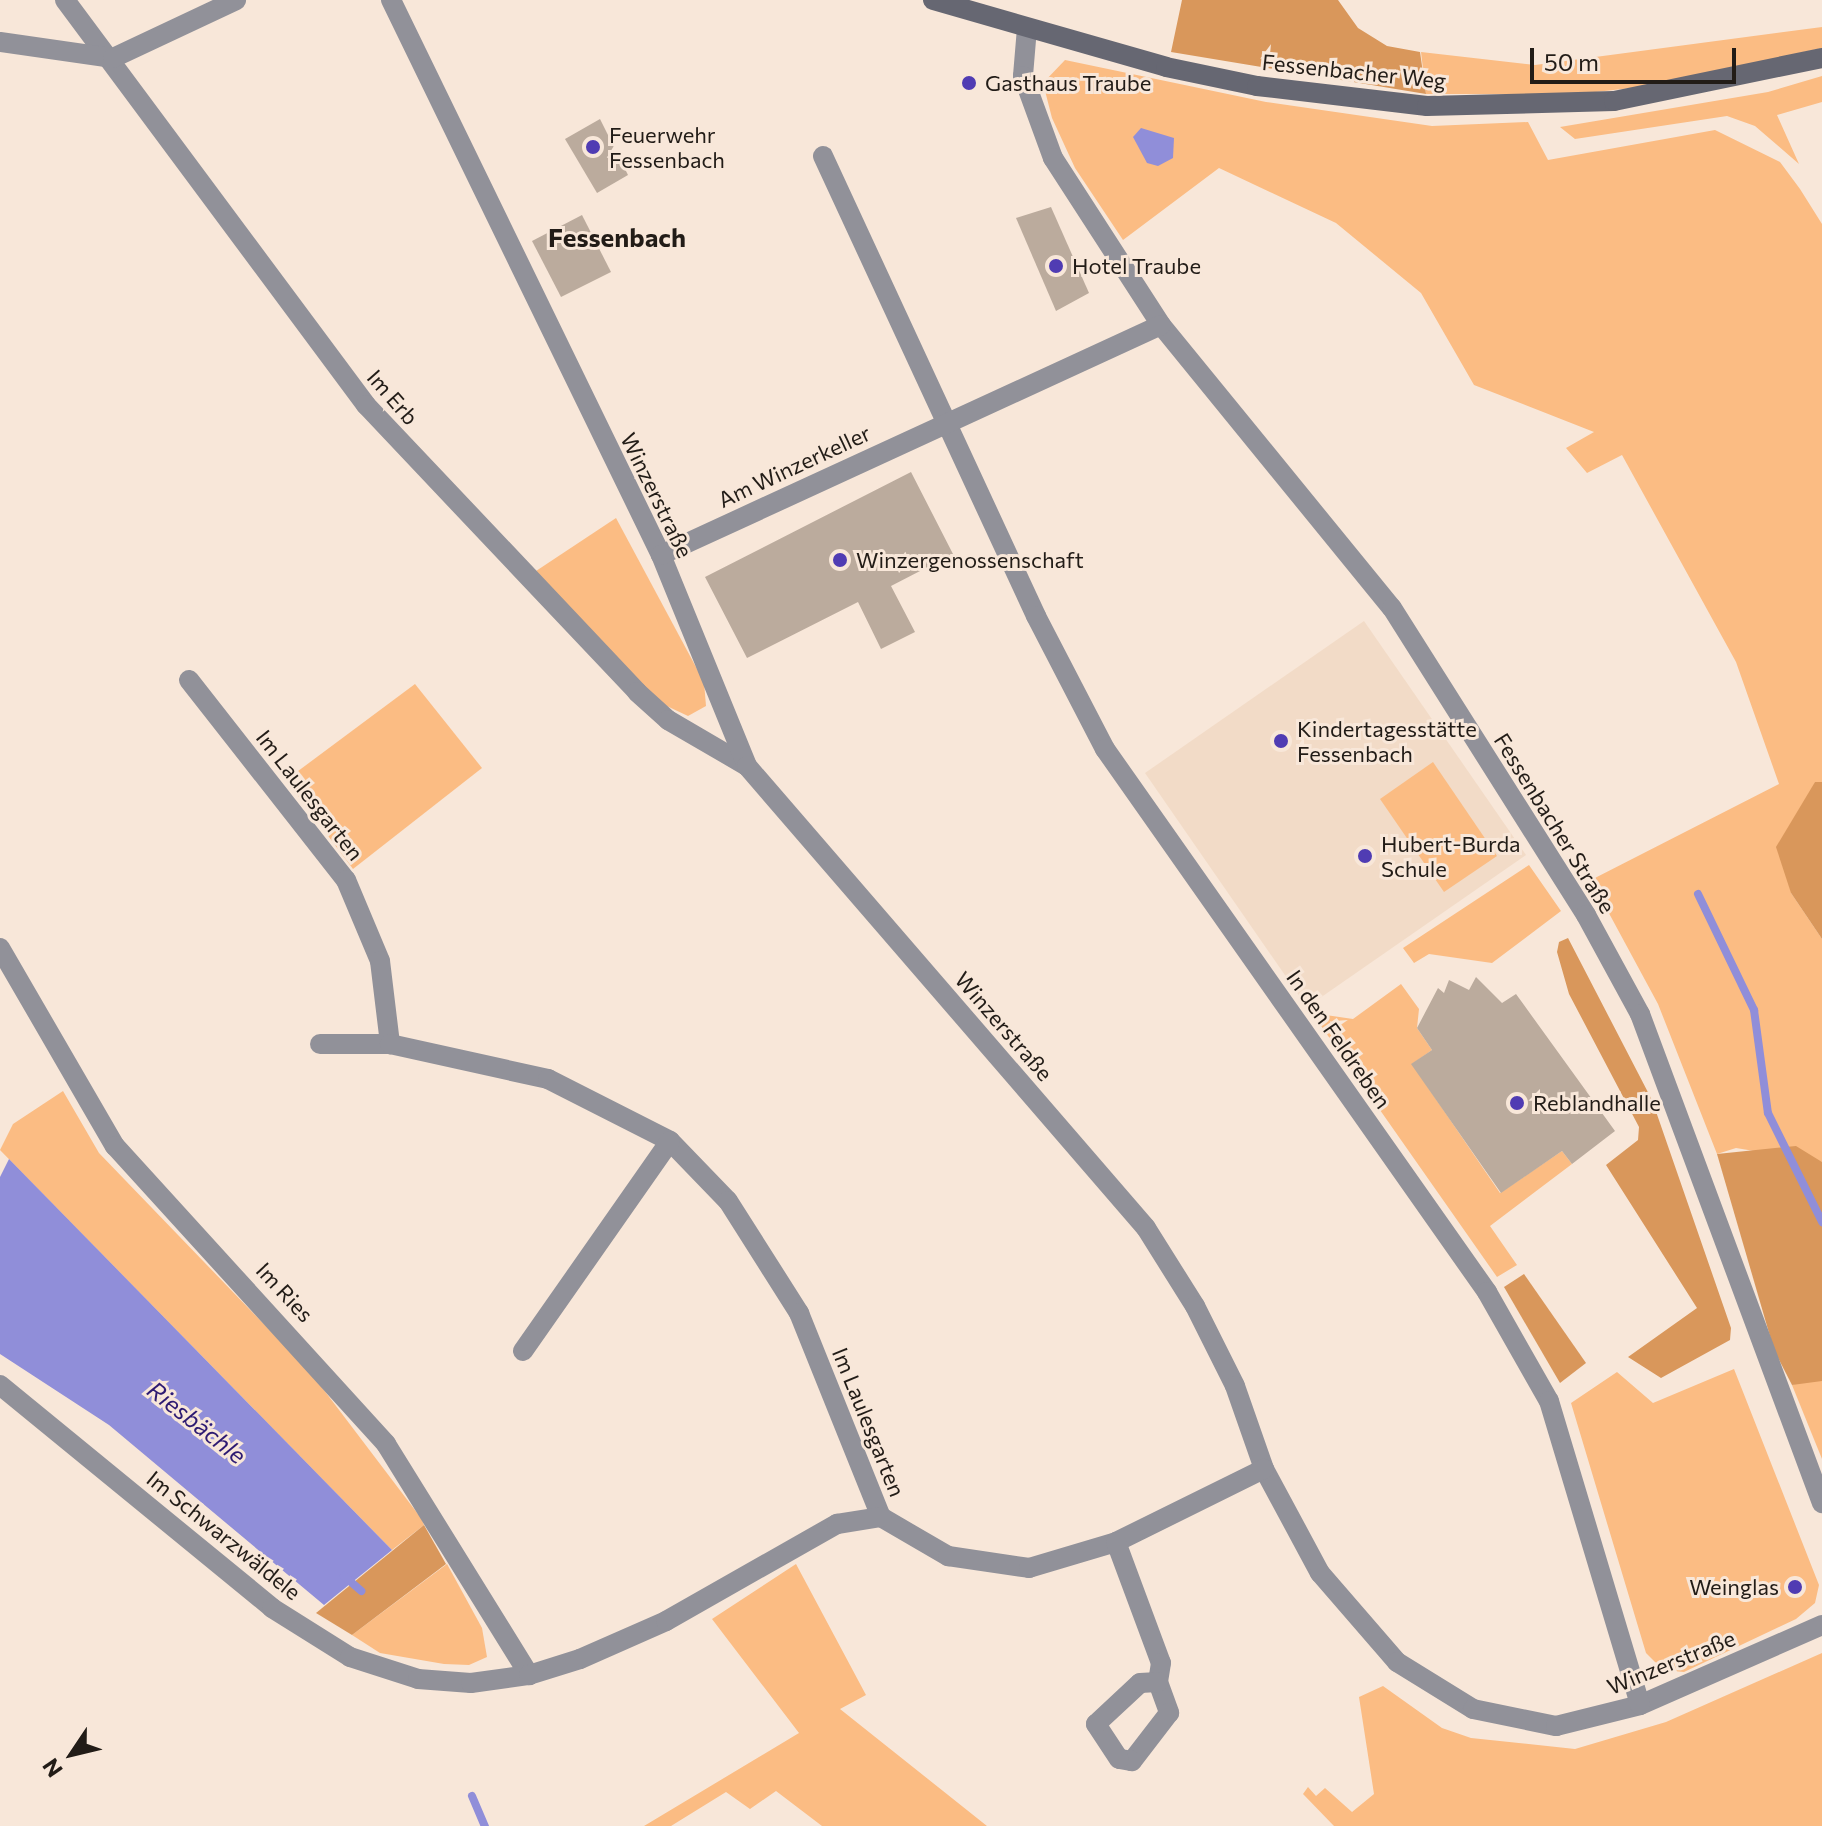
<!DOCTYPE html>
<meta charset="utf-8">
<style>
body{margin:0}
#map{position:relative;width:1822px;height:1826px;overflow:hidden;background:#f8e7d9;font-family:Commissioner,sans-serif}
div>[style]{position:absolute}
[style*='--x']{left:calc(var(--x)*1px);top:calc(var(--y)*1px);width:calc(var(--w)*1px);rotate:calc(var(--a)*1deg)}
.built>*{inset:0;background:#f2dbc7}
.green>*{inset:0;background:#fbbc83}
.forest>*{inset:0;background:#d9975b}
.water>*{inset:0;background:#908ed9}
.stream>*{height:8px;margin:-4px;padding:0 4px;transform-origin:4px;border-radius:4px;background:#908ed9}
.building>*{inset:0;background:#bbab9d}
.street>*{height:20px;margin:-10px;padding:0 10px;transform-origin:10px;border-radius:10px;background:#919199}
.secondary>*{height:20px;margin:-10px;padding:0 10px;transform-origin:10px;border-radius:10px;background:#666772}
.dots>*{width:22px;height:22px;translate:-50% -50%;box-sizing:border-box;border:4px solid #f8e7d9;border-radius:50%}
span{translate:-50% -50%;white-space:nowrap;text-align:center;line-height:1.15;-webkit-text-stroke:6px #f8e7d9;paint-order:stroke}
.street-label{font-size:22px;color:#221c17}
.poi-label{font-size:22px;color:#221c17}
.left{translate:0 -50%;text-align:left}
.right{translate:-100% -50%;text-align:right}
.water-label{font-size:24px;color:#2d1a72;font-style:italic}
.quarter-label{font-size:26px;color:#221c17;font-weight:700}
.north{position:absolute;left:32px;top:1714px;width:80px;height:80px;-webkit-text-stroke:6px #f8e7d9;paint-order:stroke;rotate:235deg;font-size:22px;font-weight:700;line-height:32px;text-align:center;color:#221c17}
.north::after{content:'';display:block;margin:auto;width:28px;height:36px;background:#221c17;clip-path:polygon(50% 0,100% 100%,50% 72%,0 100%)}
.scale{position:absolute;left:1530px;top:48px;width:206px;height:36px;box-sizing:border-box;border:4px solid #221c17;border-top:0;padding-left:10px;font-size:24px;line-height:28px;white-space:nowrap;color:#221c17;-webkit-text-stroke:6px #f8e7d9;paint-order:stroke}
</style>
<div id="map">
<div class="built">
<div style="clip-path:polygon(1364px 621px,1526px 855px,1307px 1007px,1145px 773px)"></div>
</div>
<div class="green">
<div style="clip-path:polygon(1822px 27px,1822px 48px,1649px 86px,1578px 94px,1426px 94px,1421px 52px,1535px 65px)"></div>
<div style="clip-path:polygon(1065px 60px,1266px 102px,1432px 126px,1528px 122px,1548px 160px,1715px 130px,1780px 162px,1800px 189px,1822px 224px,1822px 782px,1815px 782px,1791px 893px,1822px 939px,1822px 1162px,1736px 1148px,1717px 1154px,1658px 1004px,1591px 880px,1779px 784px,1736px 662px,1622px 455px,1587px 473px,1566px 448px,1594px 432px,1474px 385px,1421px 293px,1336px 223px,1219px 168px,1123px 240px,1075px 168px,1052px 118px,1043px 83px)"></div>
<div style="clip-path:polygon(1822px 76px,1822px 102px,1777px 115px,1799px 164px,1755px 126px,1727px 116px,1575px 139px,1560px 127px,1768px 92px)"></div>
<div style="clip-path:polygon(616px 518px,704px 682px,706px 706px,688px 716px,654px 700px,536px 571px)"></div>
<div style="clip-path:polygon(415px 684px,482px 768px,353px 869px,286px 780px)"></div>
<div style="clip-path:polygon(1433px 762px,1497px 856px,1444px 892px,1380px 799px)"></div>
<div style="clip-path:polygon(1529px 865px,1561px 911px,1492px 963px,1429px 954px,1414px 963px,1403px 948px)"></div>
<div style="clip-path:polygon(1401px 984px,1419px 1009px,1417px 1028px,1432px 1050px,1412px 1064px,1500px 1193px,1562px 1151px,1572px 1164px,1490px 1226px,1517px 1265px,1497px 1277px,1312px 1013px,1353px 1019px)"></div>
<div style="clip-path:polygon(63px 1091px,99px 1153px,311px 1373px,421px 1518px,424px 1525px,392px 1550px,0 1150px,13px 1124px)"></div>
<div style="clip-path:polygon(1734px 1369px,1819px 1585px,1815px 1603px,1796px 1619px,1684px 1672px,1663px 1670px,1646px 1653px,1571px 1403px,1617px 1372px,1653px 1403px)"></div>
<div style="clip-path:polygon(1813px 1378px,1822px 1381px,1822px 1459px,1792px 1385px)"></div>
<div style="clip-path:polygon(447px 1564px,482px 1628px,487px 1657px,469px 1665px,444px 1664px,380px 1653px,352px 1635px)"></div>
<div style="clip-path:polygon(796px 1564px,866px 1695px,840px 1709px,987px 1826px,822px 1826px,776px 1791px,750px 1809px,726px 1792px,671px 1826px,644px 1826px,799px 1733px,712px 1619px)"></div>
<div style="clip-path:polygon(1822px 1653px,1822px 1826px,1334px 1826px,1303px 1794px,1308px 1787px,1316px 1796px,1325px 1788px,1352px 1812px,1374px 1794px,1359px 1697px,1383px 1686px,1442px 1728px,1471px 1738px,1575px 1749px,1666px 1722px)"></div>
</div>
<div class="forest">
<div style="clip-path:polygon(1182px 0,1338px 0,1358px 28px,1387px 46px,1420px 52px,1426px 94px,1171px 52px)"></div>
<div style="clip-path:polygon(1815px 782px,1822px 782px,1822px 939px,1791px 893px,1776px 847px)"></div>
<div style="clip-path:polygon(1568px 938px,1652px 1100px,1731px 1328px,1730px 1340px,1661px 1378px,1628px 1357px,1697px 1308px,1606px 1165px,1638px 1140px,1639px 1127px,1569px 994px,1557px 952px,1559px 942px)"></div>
<div style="clip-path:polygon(1796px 1146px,1822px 1162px,1822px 1381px,1792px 1385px,1774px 1350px,1717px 1154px)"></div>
<div style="clip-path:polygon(1524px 1274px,1586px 1363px,1560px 1383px,1504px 1287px)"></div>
<div style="clip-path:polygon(424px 1525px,446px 1564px,352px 1635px,316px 1613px)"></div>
</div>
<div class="water">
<div style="clip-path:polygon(1141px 128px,1174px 138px,1173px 158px,1158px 166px,1147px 163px,1133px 137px)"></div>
<div style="clip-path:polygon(9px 1159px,392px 1550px,324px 1605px,109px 1425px,0 1354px,0 1177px)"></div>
</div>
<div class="stream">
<div style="--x:1698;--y:894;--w:129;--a:64.2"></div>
<div style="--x:1754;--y:1010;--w:104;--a:82.3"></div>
<div style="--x:1768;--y:1113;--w:122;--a:63.6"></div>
<div style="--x:344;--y:1576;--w:23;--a:41"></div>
<div style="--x:472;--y:1796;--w:33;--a:67"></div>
</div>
<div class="building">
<div style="clip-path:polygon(600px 119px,628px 175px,597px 193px,565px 139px)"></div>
<div style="clip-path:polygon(1051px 207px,1089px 293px,1056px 311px,1016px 218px)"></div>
<div style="clip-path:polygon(582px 215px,611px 272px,561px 297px,532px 241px)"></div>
<div style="clip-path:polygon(911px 472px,953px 554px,891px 586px,915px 632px,881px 649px,858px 602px,747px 658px,705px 577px)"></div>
<div style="clip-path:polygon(1476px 977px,1502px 1003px,1516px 994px,1615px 1131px,1572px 1164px,1562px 1151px,1501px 1193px,1411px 1064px,1432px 1050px,1417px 1028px,1438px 988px,1444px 993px,1449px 980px,1469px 990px)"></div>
</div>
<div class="street">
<div style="--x:65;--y:0;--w:505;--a:53.38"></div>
<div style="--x:366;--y:405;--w:395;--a:46.6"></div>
<div style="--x:637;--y:692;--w:42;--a:42.1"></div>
<div style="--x:668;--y:720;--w:91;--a:30.2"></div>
<div style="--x:391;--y:0;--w:617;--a:64.06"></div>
<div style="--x:661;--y:555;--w:228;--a:67.8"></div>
<div style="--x:747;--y:766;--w:610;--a:49.18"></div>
<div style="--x:1146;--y:1228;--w:92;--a:57.9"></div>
<div style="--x:1195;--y:1306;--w:89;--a:63.4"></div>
<div style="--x:1235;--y:1386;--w:88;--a:70.7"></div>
<div style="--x:1264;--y:1469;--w:118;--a:61.7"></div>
<div style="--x:1320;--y:1573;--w:118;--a:49.1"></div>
<div style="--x:1397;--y:1662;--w:89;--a:31.7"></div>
<div style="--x:1473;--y:1709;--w:85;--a:11.6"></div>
<div style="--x:1556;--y:1726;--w:87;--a:-14"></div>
<div style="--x:1640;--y:1705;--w:199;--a:-23.7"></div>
<div style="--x:1027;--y:28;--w:48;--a:94.8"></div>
<div style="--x:1023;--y:76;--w:87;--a:69.9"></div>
<div style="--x:1053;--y:158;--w:199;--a:57.1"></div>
<div style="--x:1161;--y:325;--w:365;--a:50.8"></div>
<div style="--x:1392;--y:608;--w:363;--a:57.7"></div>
<div style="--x:1586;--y:915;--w:113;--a:61.4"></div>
<div style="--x:1640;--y:1014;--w:522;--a:69.59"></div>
<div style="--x:0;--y:42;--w:114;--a:8.1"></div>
<div style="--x:113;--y:58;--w:136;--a:-25.2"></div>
<div style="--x:823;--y:156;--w:507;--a:65.15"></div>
<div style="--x:1036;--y:616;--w:150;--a:62.6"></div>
<div style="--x:1105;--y:749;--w:664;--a:54.87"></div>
<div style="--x:1487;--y:1292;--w:125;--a:60.4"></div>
<div style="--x:1549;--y:1401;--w:317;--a:73.3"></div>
<div style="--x:661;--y:555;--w:550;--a:-24.7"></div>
<div style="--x:189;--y:680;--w:254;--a:51.9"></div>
<div style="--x:346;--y:880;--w:88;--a:67.2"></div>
<div style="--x:380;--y:961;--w:84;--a:83.1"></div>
<div style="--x:0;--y:948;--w:229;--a:59.9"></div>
<div style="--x:115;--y:1146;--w:403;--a:47.7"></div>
<div style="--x:386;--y:1444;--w:272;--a:58.2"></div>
<div style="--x:320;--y:1044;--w:70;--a:0"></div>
<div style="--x:390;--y:1044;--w:162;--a:12.5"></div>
<div style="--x:548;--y:1079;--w:137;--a:26.9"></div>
<div style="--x:670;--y:1141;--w:83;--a:46"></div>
<div style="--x:728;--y:1201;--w:133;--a:57.6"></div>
<div style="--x:799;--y:1313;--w:220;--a:68.1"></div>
<div style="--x:881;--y:1517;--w:78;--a:30.2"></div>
<div style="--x:948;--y:1556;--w:82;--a:8.4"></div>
<div style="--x:1029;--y:1568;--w:91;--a:-16.6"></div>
<div style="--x:1116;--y:1542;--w:165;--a:-26.3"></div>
<div style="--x:523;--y:1351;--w:256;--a:-55"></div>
<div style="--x:0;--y:1385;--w:352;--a:39.3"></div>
<div style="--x:272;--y:1608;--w:92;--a:32.1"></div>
<div style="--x:350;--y:1657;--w:71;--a:17.9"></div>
<div style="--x:418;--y:1679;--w:53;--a:4.3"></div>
<div style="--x:471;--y:1683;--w:59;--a:-7.9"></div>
<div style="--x:529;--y:1675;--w:53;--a:-17.4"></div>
<div style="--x:580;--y:1659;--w:94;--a:-23.8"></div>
<div style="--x:666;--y:1621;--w:197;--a:-29.6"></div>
<div style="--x:837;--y:1524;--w:45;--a:-9"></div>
<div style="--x:1116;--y:1542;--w:129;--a:69.6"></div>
<div style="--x:1161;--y:1663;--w:19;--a:99"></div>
<div style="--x:1158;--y:1682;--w:33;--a:70"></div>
<div style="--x:1169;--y:1713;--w:61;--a:127.6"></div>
<div style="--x:1132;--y:1761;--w:13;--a:-171"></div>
<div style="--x:1119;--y:1759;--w:42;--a:-123.3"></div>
<div style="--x:1096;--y:1724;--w:60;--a:-43"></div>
<div style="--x:1140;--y:1683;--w:18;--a:-3"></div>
</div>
<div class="secondary">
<div style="--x:933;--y:0;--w:242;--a:16"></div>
<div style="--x:1166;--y:67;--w:93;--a:11.8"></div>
<div style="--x:1257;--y:86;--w:171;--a:6.7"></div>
<div style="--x:1427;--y:106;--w:187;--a:-1.5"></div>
<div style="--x:1614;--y:101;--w:212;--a:-11.7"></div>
</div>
<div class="dots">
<div style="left:969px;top:83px;background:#503cb3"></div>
<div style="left:593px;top:147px;background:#503cb3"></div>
<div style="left:1056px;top:266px;background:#503cb3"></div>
<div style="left:840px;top:560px;background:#503cb3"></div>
<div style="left:1281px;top:741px;background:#503cb3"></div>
<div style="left:1365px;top:856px;background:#503cb3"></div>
<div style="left:1517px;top:1103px;background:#503cb3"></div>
<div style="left:1795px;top:1587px;background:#503cb3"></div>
</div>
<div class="street-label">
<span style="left:1354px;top:71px;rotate:6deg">Fessenbacher Weg</span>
<span style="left:393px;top:397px;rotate:49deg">Im Erb</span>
<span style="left:794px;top:466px;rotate:-25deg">Am Winzerkeller</span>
<span style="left:657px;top:495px;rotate:64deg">Winzerstraße</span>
<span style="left:310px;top:795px;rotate:52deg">Im Laulesgarten</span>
<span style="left:1555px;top:823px;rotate:58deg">Fessenbacher Straße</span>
<span style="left:1004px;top:1026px;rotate:49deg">Winzerstraße</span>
<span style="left:1339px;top:1039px;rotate:55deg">In den Feldreben</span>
<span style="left:285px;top:1292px;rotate:47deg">Im Ries</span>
<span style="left:869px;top:1422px;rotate:68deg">Im Laulesgarten</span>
<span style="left:224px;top:1535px;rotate:39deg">Im Schwarzwäldele</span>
<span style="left:1671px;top:1662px;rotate:-22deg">Winzerstraße</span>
</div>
<div class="poi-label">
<span class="left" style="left:985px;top:83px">Gasthaus Traube</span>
<span class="left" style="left:609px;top:147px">Feuerwehr<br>Fessenbach</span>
<span class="left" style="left:1072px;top:266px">Hotel Traube</span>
<span class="left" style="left:856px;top:560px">Winzergenossenschaft</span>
<span class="left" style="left:1297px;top:741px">Kindertagesstätte<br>Fessenbach</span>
<span class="left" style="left:1381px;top:856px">Hubert-Burda<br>Schule</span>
<span class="left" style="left:1533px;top:1103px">Reblandhalle</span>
<span class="right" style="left:1779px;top:1587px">Weinglas</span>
</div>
<div class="water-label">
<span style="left:197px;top:1422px;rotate:38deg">Riesbächle</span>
</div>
<div class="quarter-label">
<span style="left:617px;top:237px">Fessenbach</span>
</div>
<div class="north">N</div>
<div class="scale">50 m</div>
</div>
